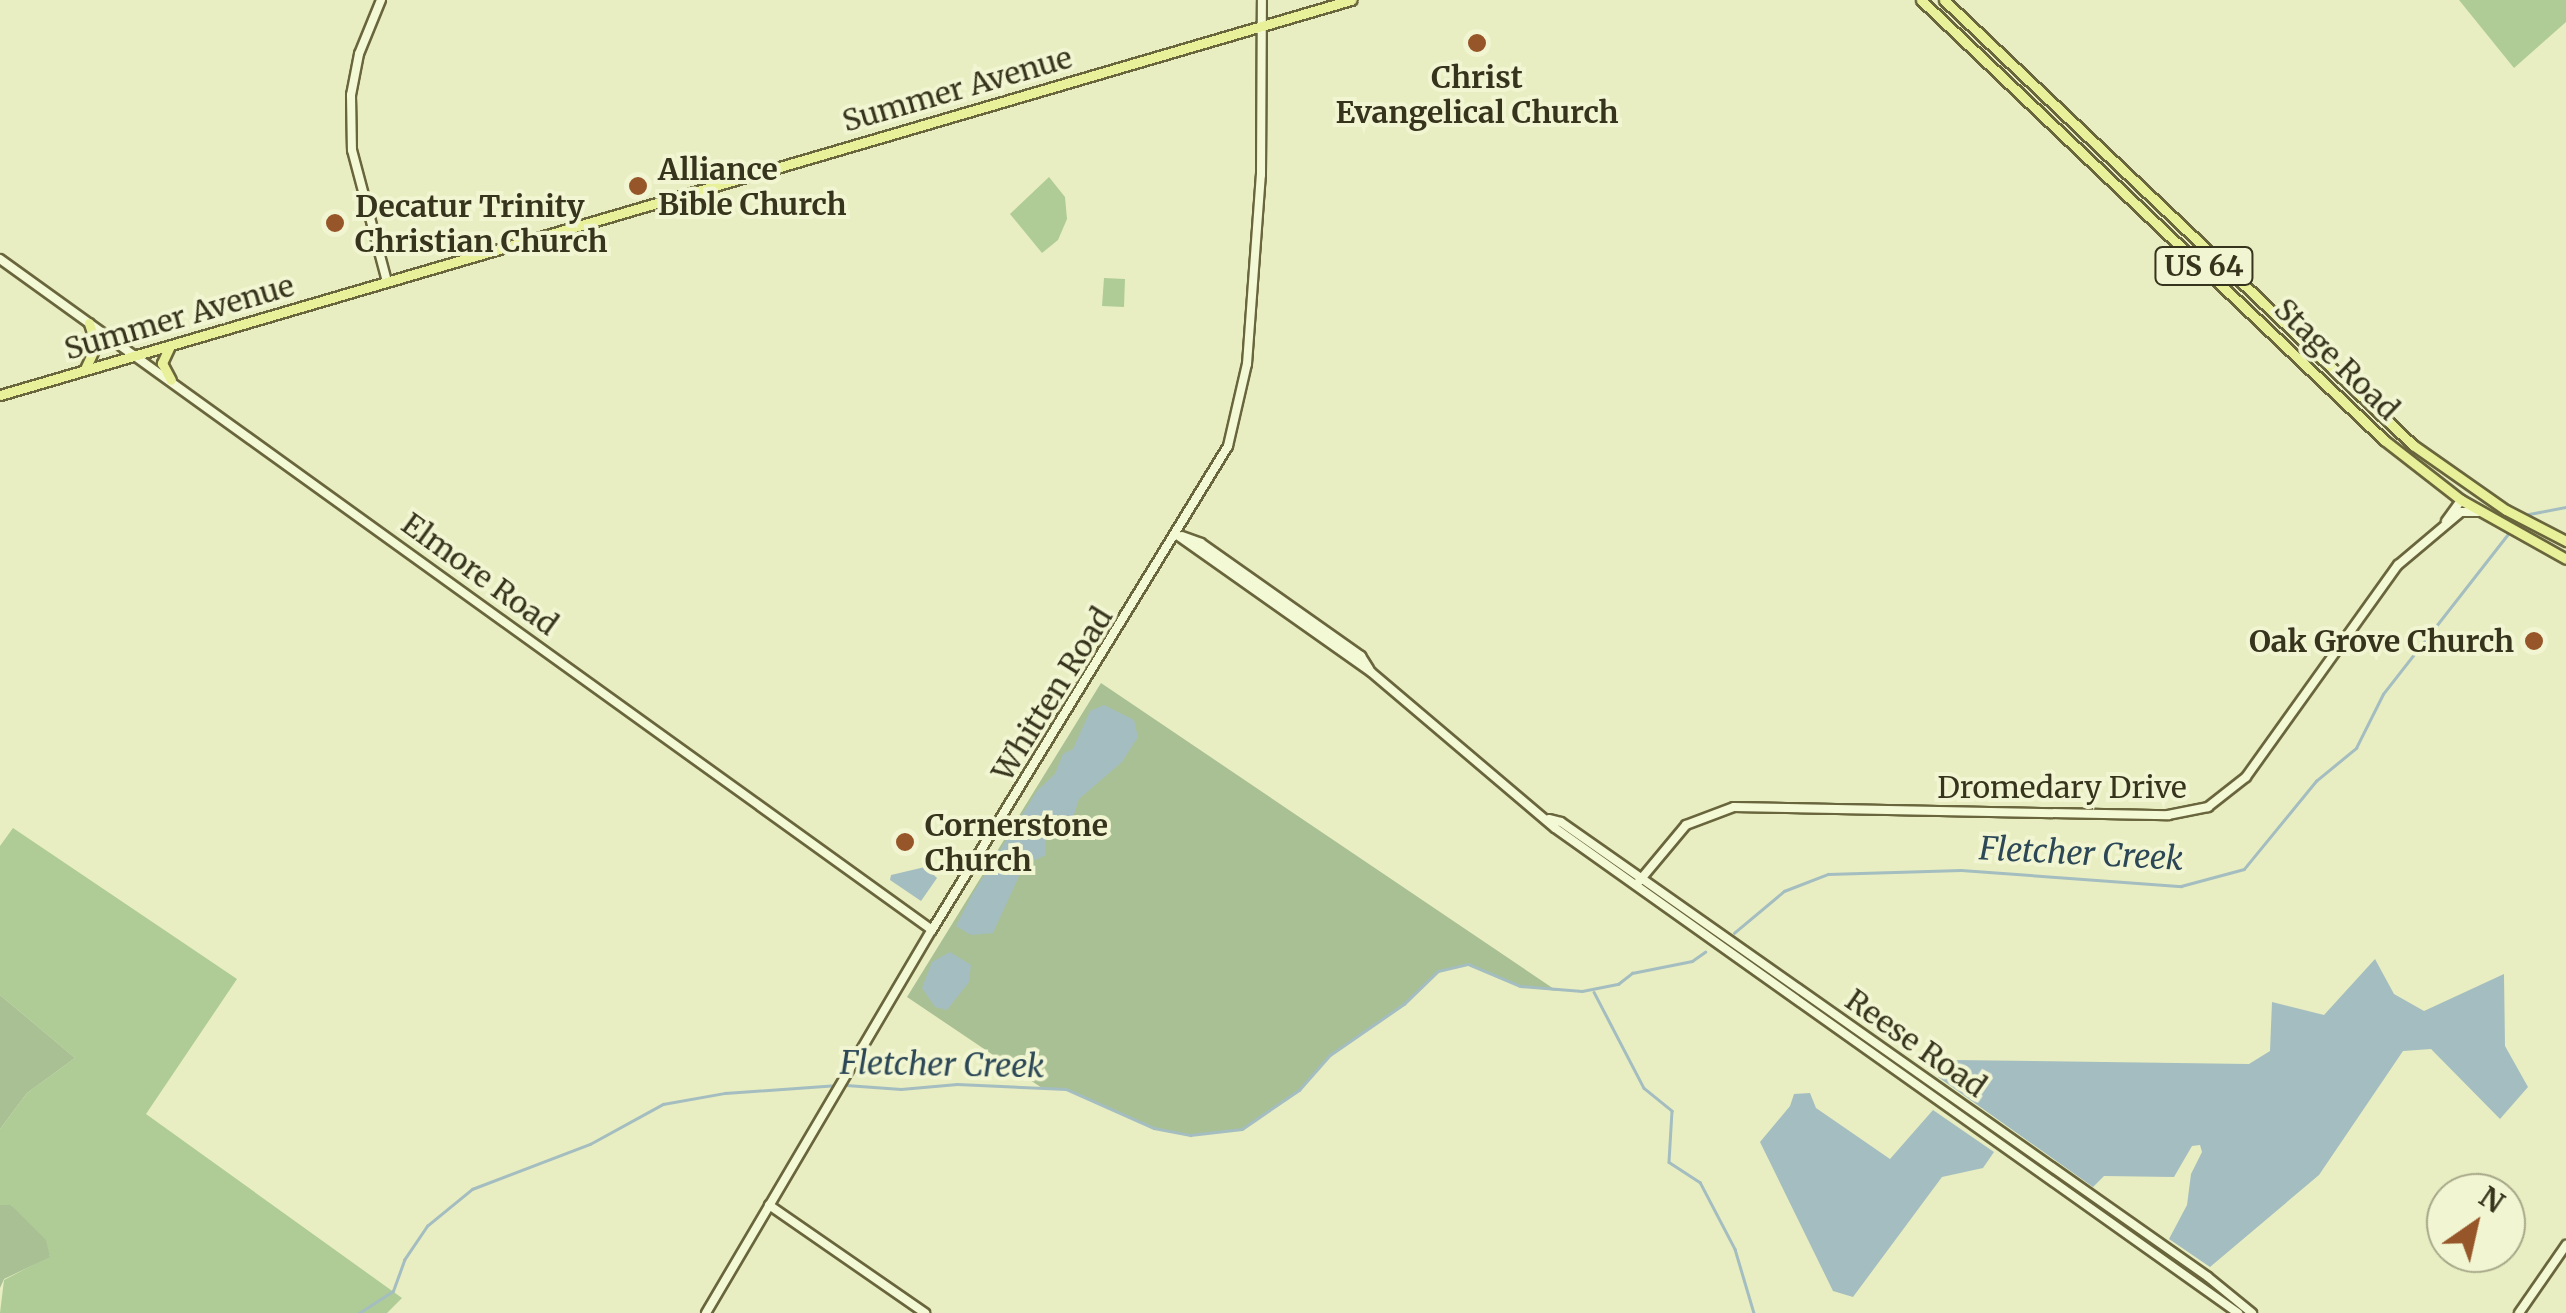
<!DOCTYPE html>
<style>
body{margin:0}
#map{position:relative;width:2566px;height:1313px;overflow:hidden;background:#e8eec1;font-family:Merriweather,serif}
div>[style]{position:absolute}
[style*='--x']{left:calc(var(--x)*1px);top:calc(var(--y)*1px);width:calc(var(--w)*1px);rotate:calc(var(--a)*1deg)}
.green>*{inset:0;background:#afcc96}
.cemetery>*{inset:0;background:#a9c095}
.water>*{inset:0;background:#a4bdc0}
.stream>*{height:2.5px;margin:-1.25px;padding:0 1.25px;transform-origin:1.25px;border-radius:1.25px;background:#a4bdc0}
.roads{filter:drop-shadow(2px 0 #69653c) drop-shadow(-2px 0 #69653c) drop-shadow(0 2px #69653c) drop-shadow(0 -2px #69653c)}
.secondary>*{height:8px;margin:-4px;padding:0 4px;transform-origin:4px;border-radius:4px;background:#f4f9d5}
.primary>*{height:9px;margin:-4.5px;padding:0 4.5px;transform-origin:4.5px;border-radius:4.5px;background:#e8f199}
.dots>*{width:28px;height:28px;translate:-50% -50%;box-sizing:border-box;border:5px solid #f1f5d1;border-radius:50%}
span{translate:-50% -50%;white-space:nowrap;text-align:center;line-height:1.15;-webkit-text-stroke:8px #f1f5d1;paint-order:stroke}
.shield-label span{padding:2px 8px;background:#f1f5d1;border:2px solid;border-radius:8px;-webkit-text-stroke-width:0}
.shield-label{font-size:28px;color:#37341d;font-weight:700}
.poi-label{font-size:30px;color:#37341d;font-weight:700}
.left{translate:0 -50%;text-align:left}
.right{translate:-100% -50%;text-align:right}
.street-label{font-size:30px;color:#37341d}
.water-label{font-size:32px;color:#2c4857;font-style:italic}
.north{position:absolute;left:2426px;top:1173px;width:100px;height:100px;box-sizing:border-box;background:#f1f5d1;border:2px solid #a7a889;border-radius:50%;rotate:34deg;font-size:28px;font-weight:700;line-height:40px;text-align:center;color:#37341d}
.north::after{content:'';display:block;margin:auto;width:35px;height:45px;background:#965629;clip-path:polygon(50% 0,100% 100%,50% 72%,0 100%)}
</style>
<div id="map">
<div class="green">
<div style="clip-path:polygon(2459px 0,2566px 0,2566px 22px,2514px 68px)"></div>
<div style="clip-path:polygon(1049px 177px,1065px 197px,1067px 219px,1058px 240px,1042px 253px,1010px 214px)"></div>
<div style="clip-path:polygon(1104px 278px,1125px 279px,1124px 307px,1102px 306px)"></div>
<div style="clip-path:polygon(13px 828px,237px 979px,146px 1114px,402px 1298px,387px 1313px,0 1313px,4px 1280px,50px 1256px,11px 1205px,0 1205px,0 1129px,27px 1093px,75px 1058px,0 995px,0 846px)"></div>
</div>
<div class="cemetery">
<div style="clip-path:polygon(1101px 683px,1557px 991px,1520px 986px,1468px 964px,1438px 971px,1404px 1004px,1330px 1055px,1299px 1090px,1242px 1129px,1190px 1135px,1154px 1128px,1066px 1089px,1042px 1088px,907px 997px)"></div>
<div style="clip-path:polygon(0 995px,75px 1058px,27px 1093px,0 1129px)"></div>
<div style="clip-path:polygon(0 1205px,11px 1205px,46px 1240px,50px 1257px,4px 1279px,0 1288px)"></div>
</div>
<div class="water">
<div style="clip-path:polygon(1104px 705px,1134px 720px,1138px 737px,1122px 762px,1079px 799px,1066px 840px,1058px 830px,1045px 826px,1046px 855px,1024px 865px,993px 933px,971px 935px,956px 926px,972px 895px,1037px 791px,1055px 774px,1063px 754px,1073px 749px,1090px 711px)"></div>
<div style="clip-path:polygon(925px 867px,937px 878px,921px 901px,890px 880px,891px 875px)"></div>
<div style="clip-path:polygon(950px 952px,971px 965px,969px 982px,947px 1010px,935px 1007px,922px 988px,932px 962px)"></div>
<div style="clip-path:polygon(2375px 959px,2394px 994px,2424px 1011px,2504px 974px,2505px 1046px,2528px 1087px,2500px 1119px,2431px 1049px,2403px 1051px,2319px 1175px,2210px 1267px,2169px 1239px,2187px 1205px,2191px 1174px,2202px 1152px,2200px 1145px,2192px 1146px,2174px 1177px,2104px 1176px,2093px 1187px,1938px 1077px,1953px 1060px,2249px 1064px,2270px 1051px,2272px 1002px,2324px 1015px)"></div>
<div style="clip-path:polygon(1810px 1093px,1816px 1108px,1890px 1159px,1933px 1110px,1994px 1152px,1983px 1168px,1942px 1177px,1853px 1297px,1833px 1291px,1760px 1142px,1790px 1106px,1794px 1094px)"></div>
</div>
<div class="stream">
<div style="--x:2524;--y:515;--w:43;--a:-10.8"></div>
<div style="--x:1734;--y:933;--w:65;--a:-40"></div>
<div style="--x:1784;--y:891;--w:47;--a:-21.1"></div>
<div style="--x:1828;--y:874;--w:133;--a:-1.7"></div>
<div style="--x:1961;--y:870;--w:221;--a:4.2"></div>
<div style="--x:2181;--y:886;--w:65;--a:-15.1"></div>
<div style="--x:2244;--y:869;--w:114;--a:-50.7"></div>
<div style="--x:2316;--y:781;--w:52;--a:-39.5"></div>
<div style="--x:2356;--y:748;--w:60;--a:-63.4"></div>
<div style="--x:2383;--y:694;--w:204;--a:-52"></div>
<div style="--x:1594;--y:992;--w:108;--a:62.5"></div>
<div style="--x:1644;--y:1088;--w:36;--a:39"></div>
<div style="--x:1672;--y:1111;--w:51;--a:93.4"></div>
<div style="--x:1669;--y:1162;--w:37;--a:33"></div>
<div style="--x:1700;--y:1182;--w:76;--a:62.4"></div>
<div style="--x:1735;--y:1249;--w:67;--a:73.5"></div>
<div style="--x:846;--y:1085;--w:55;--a:4.2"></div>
<div style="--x:901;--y:1089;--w:56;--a:-5.1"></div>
<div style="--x:957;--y:1084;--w:109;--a:2.6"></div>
<div style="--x:1066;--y:1089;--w:96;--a:23.9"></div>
<div style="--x:1154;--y:1128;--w:37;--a:11"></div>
<div style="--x:1190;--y:1135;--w:52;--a:-6.6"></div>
<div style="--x:1242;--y:1129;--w:69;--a:-34.4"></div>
<div style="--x:1299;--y:1090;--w:47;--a:-48.5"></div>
<div style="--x:1330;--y:1055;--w:90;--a:-34.6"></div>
<div style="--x:1404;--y:1004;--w:47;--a:-44.1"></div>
<div style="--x:1438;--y:971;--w:31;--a:-13"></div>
<div style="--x:1468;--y:964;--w:56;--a:22.9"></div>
<div style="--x:1520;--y:986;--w:62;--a:4.6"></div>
<div style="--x:1582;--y:991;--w:37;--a:-11"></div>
<div style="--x:1618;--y:984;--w:18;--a:-38"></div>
<div style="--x:1632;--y:973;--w:61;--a:-11.3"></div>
<div style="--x:1692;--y:961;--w:16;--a:-35"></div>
<div style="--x:359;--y:1313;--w:40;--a:-32.9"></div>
<div style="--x:393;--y:1291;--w:33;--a:-70"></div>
<div style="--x:404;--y:1260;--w:41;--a:-55.9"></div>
<div style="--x:427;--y:1226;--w:58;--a:-39.4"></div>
<div style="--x:472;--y:1189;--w:126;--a:-20.9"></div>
<div style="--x:590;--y:1144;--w:83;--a:-28.7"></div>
<div style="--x:663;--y:1104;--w:63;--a:-10.1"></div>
<div style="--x:725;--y:1093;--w:113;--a:-4"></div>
</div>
<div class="roads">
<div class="secondary">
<div style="--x:381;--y:0;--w:58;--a:112.2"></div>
<div style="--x:359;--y:54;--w:42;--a:101"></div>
<div style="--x:351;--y:95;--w:55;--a:89"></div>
<div style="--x:352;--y:150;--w:137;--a:75.1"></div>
<div style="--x:0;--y:259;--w:1148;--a:35.75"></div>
<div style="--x:2446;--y:521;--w:26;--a:-54"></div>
<div style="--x:1177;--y:535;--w:237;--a:35.2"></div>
<div style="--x:1371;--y:672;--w:241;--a:40.3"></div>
<div style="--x:1555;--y:828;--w:838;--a:35.38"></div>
<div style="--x:1182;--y:536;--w:20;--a:20"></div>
<div style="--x:1201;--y:543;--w:196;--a:35.2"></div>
<div style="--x:1361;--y:656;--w:15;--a:58"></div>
<div style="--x:1549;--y:819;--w:12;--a:14"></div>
<div style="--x:1561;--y:822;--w:98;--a:35"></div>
<div style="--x:1641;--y:878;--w:693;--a:35.13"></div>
<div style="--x:2208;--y:1277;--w:57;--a:39.3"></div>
<div style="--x:1636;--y:885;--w:78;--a:-50.2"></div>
<div style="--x:1686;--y:825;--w:51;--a:-20.6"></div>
<div style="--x:1734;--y:807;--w:434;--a:1.1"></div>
<div style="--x:2168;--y:815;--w:41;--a:-11.3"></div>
<div style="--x:2208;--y:807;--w:48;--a:-38.3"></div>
<div style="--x:2246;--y:777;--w:261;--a:-54.4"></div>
<div style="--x:2398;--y:565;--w:82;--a:-40.1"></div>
<div style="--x:2461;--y:512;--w:17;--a:0"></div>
<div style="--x:769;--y:1205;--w:190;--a:34.7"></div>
<div style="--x:706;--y:1313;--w:445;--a:-59.5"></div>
<div style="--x:932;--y:930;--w:567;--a:-58.55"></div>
<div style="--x:1228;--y:446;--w:84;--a:-77"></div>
<div style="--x:1247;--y:364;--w:190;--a:-85.8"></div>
<div style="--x:1261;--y:175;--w:175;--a:-89.7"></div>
<div style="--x:2519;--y:1313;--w:83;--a:-55.3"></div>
</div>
<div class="primary">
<div style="--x:1921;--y:0;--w:639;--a:43.54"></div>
<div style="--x:2384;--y:440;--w:98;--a:37.9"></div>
<div style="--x:2461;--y:500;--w:120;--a:29.3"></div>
<div style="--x:1944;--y:0;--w:647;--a:43.5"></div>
<div style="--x:2413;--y:445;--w:113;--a:35"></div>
<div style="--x:2506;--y:510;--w:68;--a:27.3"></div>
<div style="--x:169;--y:348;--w:17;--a:115"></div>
<div style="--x:162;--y:363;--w:19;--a:62"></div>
<div style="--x:85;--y:369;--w:26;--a:-65"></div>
<div style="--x:96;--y:345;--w:23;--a:-108"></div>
<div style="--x:0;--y:395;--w:1408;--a:-16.3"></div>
</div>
</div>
<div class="dots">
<div style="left:1477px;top:43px;background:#965629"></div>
<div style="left:638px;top:186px;background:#965629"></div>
<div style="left:335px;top:223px;background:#965629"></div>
<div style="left:2534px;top:641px;background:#965629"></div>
<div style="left:905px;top:842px;background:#965629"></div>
</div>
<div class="shield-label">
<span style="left:2204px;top:266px">US 64</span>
</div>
<div class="poi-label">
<span style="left:1477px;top:94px">Christ<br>Evangelical Church</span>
<span class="left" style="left:658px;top:186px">Alliance<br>Bible Church</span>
<span class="left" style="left:355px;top:223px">Decatur Trinity<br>Christian Church</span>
<span class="right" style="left:2514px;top:641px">Oak Grove Church</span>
<span class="left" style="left:925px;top:842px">Cornerstone<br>Church</span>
</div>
<div class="street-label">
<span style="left:957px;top:89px;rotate:-16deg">Summer Avenue</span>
<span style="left:179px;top:317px;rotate:-16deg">Summer Avenue</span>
<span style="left:2337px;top:359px;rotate:44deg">Stage Road</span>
<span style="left:480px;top:574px;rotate:36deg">Elmore Road</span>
<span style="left:1052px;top:694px;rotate:-58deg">Whitten Road</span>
<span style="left:2062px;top:787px">Dromedary Drive</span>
<span style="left:1916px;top:1043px;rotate:35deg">Reese Road</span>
</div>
<div class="water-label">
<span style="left:2081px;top:854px;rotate:3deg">Fletcher Creek</span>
<span style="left:942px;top:1065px;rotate:1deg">Fletcher Creek</span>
</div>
<div class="north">N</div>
</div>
